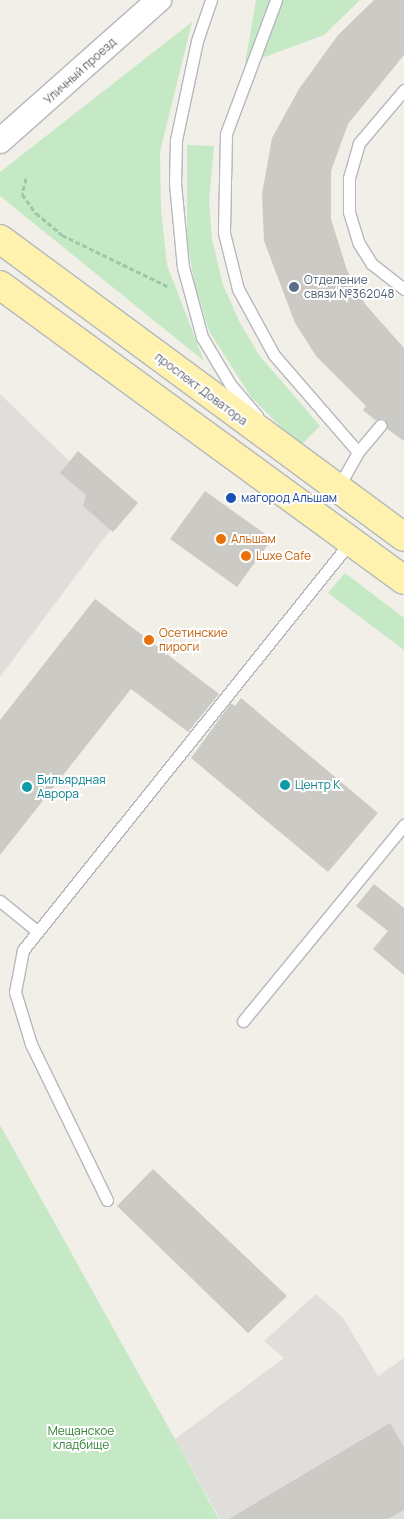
<!DOCTYPE html>
<meta charset="utf-8">
<style>
body{margin:0}
#map{position:relative;width:404px;height:1519px;overflow:hidden;background:#f1efe8;font-family:Manrope,sans-serif}
div>[style]{position:absolute}
[style*='--x']{left:calc(var(--x)*1px);top:calc(var(--y)*1px);width:calc(var(--w)*1px);rotate:calc(var(--a)*1deg)}
.industrial>*{inset:0;background:#e0deda}
.green>*{inset:0;background:#c5e8c5}
.building>*{inset:0;background:#cccac5}
.path>*{height:3px;margin-top:-1.5px;transform-origin:0;background:repeating-linear-gradient(90deg,#9cc7a9 0 5px,transparent 0 7.5px)}
.roads{filter:drop-shadow(1px 0 #b5b8bc) drop-shadow(-1px 0 #b5b8bc) drop-shadow(0 1px #b5b8bc) drop-shadow(0 -1px #b5b8bc)}
.service>*{height:11px;margin:-5.5px;padding:0 5.5px;transform-origin:5.5px;border-radius:5.5px;background:#fff}
.minor>*{height:24px;margin:-12px;padding:0 12px;transform-origin:12px;border-radius:12px;background:#fff}
.primary>*{height:28px;margin:-14px;padding:0 14px;transform-origin:14px;border-radius:14px;background:#fff2af}
.dots>*{width:14px;height:14px;translate:-50% -50%;box-sizing:border-box;border:2px solid #fff;border-radius:50%}
span{translate:-50% -50%;white-space:nowrap;text-align:center;line-height:1.15;-webkit-text-stroke:4px #fff;paint-order:stroke}
.street-label{font-size:12px;color:#5f6368}
.service-label{font-size:12px;color:#4e5e75}
.left{translate:0 -50%;text-align:left}
.transit-label{font-size:12px;color:#164399}
.food-label{font-size:12px;color:#c56008}
.culture-label{font-size:12px;color:#0d838f}
.park-label{font-size:12px;color:#348238}
</style>
<div id="map">
<div class="industrial">
<div style="clip-path:polygon(0 394px,123px 513px,0 677px)"></div>
<div style="clip-path:polygon(316px 1294px,343px 1318px,378px 1376px,404px 1358px,404px 1519px,220px 1519px,175px 1439px,284px 1358px,264px 1341px)"></div>
</div>
<div class="green">
<div style="clip-path:polygon(256px 0,360px 0,324px 35px,245px 64px)"></div>
<div style="clip-path:polygon(192px 22px,160px 152px,161px 210px,167px 265px,204px 361px,0 196px,0 172px)"></div>
<div style="clip-path:polygon(187px 145px,214px 146px,209px 200px,212px 239px,223px 285px,239px 321px,259px 355px,320px 426px,300px 446px,251px 397px,209px 331px,195px 285px,187px 241px)"></div>
<div style="clip-path:polygon(345px 573px,404px 618px,404px 650px,328px 593px)"></div>
<div style="clip-path:polygon(0 1125px,175px 1439px,219px 1519px,0 1519px)"></div>
</div>
<div class="building">
<div style="clip-path:polygon(374px 0,404px 0,404px 55px,348px 124px,331px 171px,331px 219px,347px 270px,365px 304px,404px 348px,404px 441px,387px 429px,385px 419px,375px 420px,363px 410px,366px 406px,316px 356px,295px 323px,264px 241px,262px 194px,272px 138px,299px 89px,338px 35px)"></div>
<div style="clip-path:polygon(78px 451px,138px 503px,113px 532px,83px 506px,86px 495px,60px 473px)"></div>
<div style="clip-path:polygon(205px 491px,272px 539px,237px 587px,170px 539px)"></div>
<div style="clip-path:polygon(95px 599px,219px 694px,188px 732px,131px 689px,0 855px,0 720px)"></div>
<div style="clip-path:polygon(241px 698px,378px 813px,328px 872px,191px 758px,231px 703px,235px 706px)"></div>
<div style="clip-path:polygon(374px 884px,404px 908px,404px 975px,373px 949px,388px 931px,356px 906px)"></div>
<div style="clip-path:polygon(153px 1169px,287px 1296px,248px 1333px,117px 1206px)"></div>
<div style="clip-path:polygon(390px 1423px,404px 1447px,404px 1510px,388px 1519px,229px 1519px)"></div>
</div>
<div class="path">
<div style="--x:26;--y:178;--w:16;--a:104"></div>
<div style="--x:22;--y:194;--w:24;--a:54"></div>
<div style="--x:36;--y:213;--w:34;--a:40"></div>
<div style="--x:62;--y:235;--w:117;--a:25.9"></div>
</div>
<div class="roads">
<div class="service">
<div style="--x:211;--y:0;--w:43;--a:108.9"></div>
<div style="--x:197;--y:41;--w:101;--a:102"></div>
<div style="--x:176;--y:140;--w:43;--a:91.3"></div>
<div style="--x:175;--y:183;--w:84;--a:84.6"></div>
<div style="--x:183;--y:267;--w:73;--a:74.8"></div>
<div style="--x:202;--y:337;--w:55;--a:59.2"></div>
<div style="--x:230;--y:384;--w:42;--a:49.8"></div>
<div style="--x:276;--y:0;--w:143;--a:110.5"></div>
<div style="--x:226;--y:134;--w:99;--a:91.2"></div>
<div style="--x:224;--y:233;--w:58;--a:76"></div>
<div style="--x:238;--y:289;--w:75;--a:61.4"></div>
<div style="--x:274;--y:355;--w:128;--a:49.1"></div>
<div style="--x:358;--y:452;--w:41;--a:119.1"></div>
<div style="--x:404;--y:90;--w:70;--a:130.3"></div>
<div style="--x:359;--y:143;--w:36;--a:106"></div>
<div style="--x:349;--y:178;--w:34;--a:90"></div>
<div style="--x:349;--y:212;--w:31;--a:73"></div>
<div style="--x:358;--y:242;--w:26;--a:58"></div>
<div style="--x:372;--y:264;--w:41;--a:38"></div>
<div style="--x:358;--y:452;--w:35;--a:-50"></div>
<div style="--x:0;--y:901;--w:48;--a:39"></div>
<div style="--x:243;--y:1021;--w:254;--a:-50.6"></div>
<div style="--x:107;--y:1200;--w:174;--a:-116"></div>
<div style="--x:31;--y:1044;--w:54;--a:-107.1"></div>
<div style="--x:15;--y:992;--w:43;--a:-79.2"></div>
<div style="--x:23;--y:950;--w:524;--a:-51.27"></div>
</div>
<div class="minor">
<div style="--x:0;--y:141;--w:213;--a:-41.6"></div>
</div>
<div class="primary">
<div style="--x:0;--y:239;--w:502;--a:36.41"></div>
<div style="--x:0;--y:285;--w:500;--a:36.14"></div>
</div>
</div>
<div class="dots">
<div style="left:294px;top:287px;background:#5c6f8a"></div>
<div style="left:231px;top:498px;background:#1a4fb4"></div>
<div style="left:221px;top:539px;background:#e8710a"></div>
<div style="left:246px;top:556px;background:#e8710a"></div>
<div style="left:149px;top:640px;background:#e8710a"></div>
<div style="left:285px;top:785px;background:#0f9aa8"></div>
<div style="left:27px;top:787px;background:#0f9aa8"></div>
</div>
<div class="street-label">
<span style="left:80px;top:71px;rotate:-42deg">Уличный проезд</span>
<span style="left:201px;top:389px;rotate:37deg">проспект Доватора</span>
</div>
<div class="service-label">
<span class="left" style="left:304px;top:287px">Отделение<br>связи №362048</span>
</div>
<div class="transit-label">
<span class="left" style="left:241px;top:498px">магород Альшам</span>
</div>
<div class="food-label">
<span class="left" style="left:231px;top:539px">Альшам</span>
<span class="left" style="left:256px;top:556px">Luxe Cafe</span>
<span class="left" style="left:159px;top:640px">Осетинские<br>пироги</span>
</div>
<div class="culture-label">
<span class="left" style="left:37px;top:787px">Бильярдная<br>Аврора</span>
<span class="left" style="left:295px;top:785px">Центр К</span>
</div>
<div class="park-label">
<span style="left:81px;top:1438px">Мещанское<br>кладбище</span>
</div>
</div>
